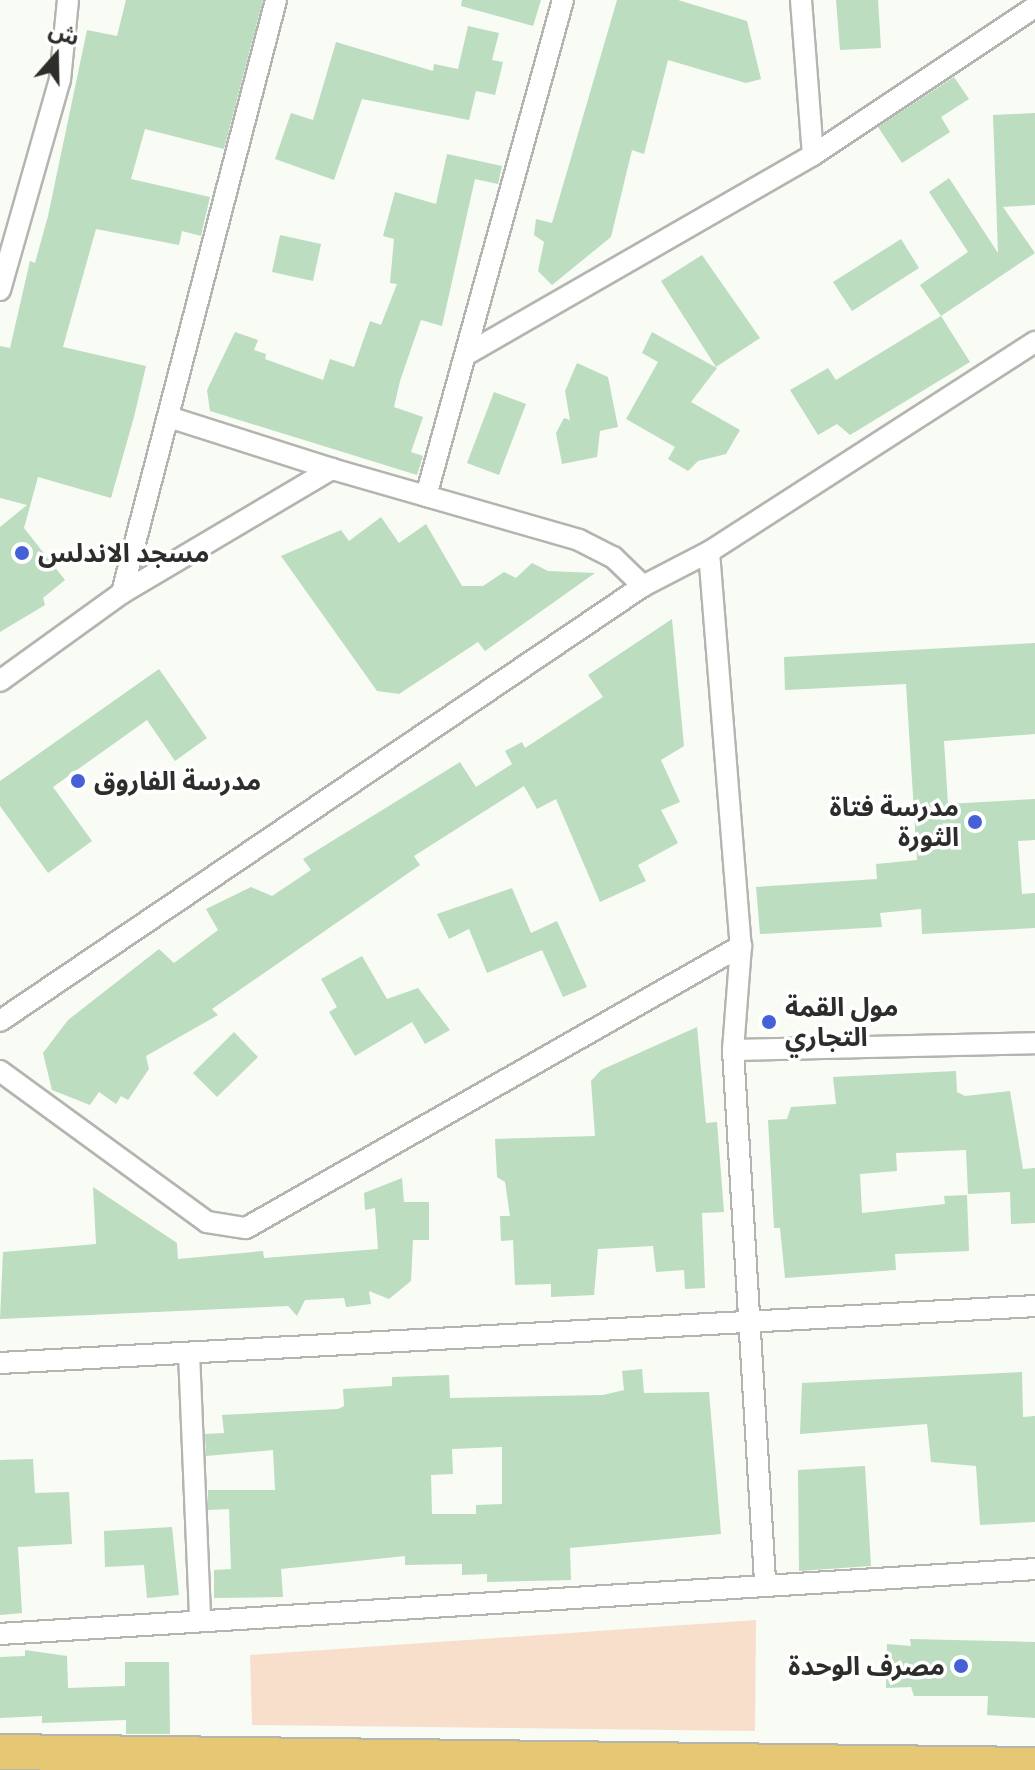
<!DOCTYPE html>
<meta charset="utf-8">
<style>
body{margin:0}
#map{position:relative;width:1035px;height:1770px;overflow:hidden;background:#f9fbf5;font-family:Inter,"Noto Sans Arabic",sans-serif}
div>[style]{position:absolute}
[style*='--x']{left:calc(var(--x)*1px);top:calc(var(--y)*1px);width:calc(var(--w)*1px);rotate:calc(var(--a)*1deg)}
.green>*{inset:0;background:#f8dfcc}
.building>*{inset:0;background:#bcddc0}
.roads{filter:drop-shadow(2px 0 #b4b5b0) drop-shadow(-2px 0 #b4b5b0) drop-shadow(0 2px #b4b5b0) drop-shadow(0 -2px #b4b5b0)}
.minor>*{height:20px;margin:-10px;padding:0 10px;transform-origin:10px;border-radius:10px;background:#fff}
.trunk>*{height:34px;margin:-17px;padding:0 17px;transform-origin:17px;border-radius:17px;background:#e6c874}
.dots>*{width:22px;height:22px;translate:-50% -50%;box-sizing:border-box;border:4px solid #fff;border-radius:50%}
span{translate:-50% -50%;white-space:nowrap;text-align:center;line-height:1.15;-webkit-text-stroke:7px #fff;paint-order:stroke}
.poi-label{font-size:26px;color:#2d2d2b;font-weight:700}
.left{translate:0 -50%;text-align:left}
.right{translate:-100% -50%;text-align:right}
.north{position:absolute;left:16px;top:16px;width:80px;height:80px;-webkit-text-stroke:6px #fff;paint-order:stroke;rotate:20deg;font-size:22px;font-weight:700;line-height:32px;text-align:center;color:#2d2d2b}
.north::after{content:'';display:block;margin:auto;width:28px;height:36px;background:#2d2d2b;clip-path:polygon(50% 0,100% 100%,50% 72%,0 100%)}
</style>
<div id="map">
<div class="green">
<div style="clip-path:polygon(756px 1620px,755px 1731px,252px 1725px,250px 1655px)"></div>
</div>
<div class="building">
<div style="clip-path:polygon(126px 0,263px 0,224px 149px,145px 129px,131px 179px,210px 197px,201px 236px,182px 231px,179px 245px,96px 229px,63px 347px,146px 366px,134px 417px,111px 498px,38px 477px,24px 528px,65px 580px,43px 598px,45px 605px,0 632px,0 527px,27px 505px,0 498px,0 346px,10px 348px,30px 261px,35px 263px,48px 216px,87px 30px,117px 36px)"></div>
<div style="clip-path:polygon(462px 0,541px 0,533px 26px,461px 6px)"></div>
<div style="clip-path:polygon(617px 0,678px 0,747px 21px,761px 79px,746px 83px,668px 60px,644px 154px,632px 150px,611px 237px,552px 285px,538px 271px,544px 242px,534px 235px,536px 219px,552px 223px)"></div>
<div style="clip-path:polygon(836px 0,878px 0,881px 48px,840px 50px)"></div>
<div style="clip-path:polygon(468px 26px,499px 33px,492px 60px,503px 62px,495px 95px,476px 91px,469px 120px,362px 99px,334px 180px,275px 159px,291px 113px,313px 120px,336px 42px,433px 71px,434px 64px,458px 69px)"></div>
<div style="clip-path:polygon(954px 77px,969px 99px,941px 117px,950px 132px,902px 163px,878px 127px)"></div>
<div style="clip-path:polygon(1035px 113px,1035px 205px,1003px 207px,1035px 253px,941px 316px,920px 285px,968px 252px,929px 192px,949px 178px,998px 253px,993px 115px)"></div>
<div style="clip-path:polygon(447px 154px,502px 166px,498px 184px,475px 179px,442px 326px,421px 320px,400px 381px,394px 407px,423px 417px,411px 452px,423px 456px,417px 475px,210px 411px,207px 390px,235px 332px,258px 340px,254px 350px,266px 354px,265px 359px,323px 380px,330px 359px,354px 367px,370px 321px,381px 325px,397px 284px,390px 283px,394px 239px,383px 236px,395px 192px,436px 204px)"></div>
<div style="clip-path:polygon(280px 235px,321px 244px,313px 281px,272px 272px)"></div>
<div style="clip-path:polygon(901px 239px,919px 268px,852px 311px,833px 282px)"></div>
<div style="clip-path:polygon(702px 255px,760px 338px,716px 367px,661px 281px)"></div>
<div style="clip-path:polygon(941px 316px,970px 362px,850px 435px,837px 424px,818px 435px,790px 390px,828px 368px,836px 380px)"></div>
<div style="clip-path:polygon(652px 332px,717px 368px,691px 402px,740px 430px,726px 454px,698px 461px,688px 471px,668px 459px,675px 447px,626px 419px,658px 362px,642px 353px)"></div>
<div style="clip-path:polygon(577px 363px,608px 377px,618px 427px,600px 431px,597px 457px,562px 464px,556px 433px,564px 418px,570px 420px,565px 391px)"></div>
<div style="clip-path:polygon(494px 392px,526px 404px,499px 475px,467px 463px)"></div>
<div style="clip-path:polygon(381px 517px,399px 543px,426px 524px,462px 586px,483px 586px,504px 572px,516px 578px,532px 563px,548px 571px,595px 573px,485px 651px,478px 642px,399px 694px,377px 691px,281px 556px,341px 530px,349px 541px)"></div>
<div style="clip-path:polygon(672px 619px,684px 746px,661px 760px,680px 802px,661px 810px,678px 843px,638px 865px,646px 881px,600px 902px,556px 799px,537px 809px,524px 786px,414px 856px,420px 865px,212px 1009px,218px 1015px,146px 1056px,149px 1069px,128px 1100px,121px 1096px,116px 1104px,99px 1092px,90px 1105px,52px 1090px,43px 1053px,68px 1020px,159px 949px,174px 963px,218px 930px,206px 909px,251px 887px,272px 896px,311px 870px,303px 859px,460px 762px,476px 787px,512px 764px,505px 751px,522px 742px,525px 748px,603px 697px,588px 675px)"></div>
<div style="clip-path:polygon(1035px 643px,1035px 734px,944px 741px,948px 804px,1035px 799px,1035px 840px,1018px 841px,1022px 894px,1035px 893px,1035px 928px,922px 934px,921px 909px,880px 913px,882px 927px,760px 934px,756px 887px,877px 879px,876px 864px,917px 860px,906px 684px,785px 690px,784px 657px)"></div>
<div style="clip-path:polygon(159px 669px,207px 738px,175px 761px,147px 720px,53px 787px,92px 841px,48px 873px,0 806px,0 781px)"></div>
<div style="clip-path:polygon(512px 888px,531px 933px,557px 921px,587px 987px,563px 997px,542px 950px,487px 973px,469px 929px,449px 939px,437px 914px)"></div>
<div style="clip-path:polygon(362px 956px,387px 999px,418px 988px,450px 1030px,425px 1044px,412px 1022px,355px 1056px,329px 1012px,337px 1007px,321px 979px)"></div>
<div style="clip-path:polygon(697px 1027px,706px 1123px,717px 1122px,724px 1212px,702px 1213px,705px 1288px,685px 1289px,684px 1270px,656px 1272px,653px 1246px,598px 1249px,594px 1295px,551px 1297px,551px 1284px,515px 1285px,513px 1240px,501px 1241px,500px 1216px,510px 1216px,505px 1182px,497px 1177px,495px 1139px,595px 1136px,591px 1081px,601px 1070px)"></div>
<div style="clip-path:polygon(234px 1032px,258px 1057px,217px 1097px,193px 1073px)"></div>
<div style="clip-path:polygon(956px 1071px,957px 1092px,965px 1096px,1010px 1091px,1023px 1169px,1035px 1168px,1035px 1223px,1011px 1224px,1010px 1192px,968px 1194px,966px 1150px,896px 1153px,897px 1171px,860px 1174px,862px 1213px,945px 1204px,944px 1196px,967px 1195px,969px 1251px,895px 1254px,896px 1270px,785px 1278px,780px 1228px,774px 1228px,768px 1120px,787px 1119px,791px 1107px,836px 1104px,833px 1077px)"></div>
<div style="clip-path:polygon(402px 1178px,404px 1202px,429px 1202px,429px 1240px,413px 1240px,411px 1281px,389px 1299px,369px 1291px,371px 1304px,346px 1307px,344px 1298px,305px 1300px,297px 1316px,288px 1306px,0 1319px,3px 1252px,96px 1244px,93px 1187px,177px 1243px,178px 1259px,263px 1251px,264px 1258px,378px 1249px,375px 1208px,365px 1210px,364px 1193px)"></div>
<div style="clip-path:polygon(evenodd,642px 1369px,644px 1393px,709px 1392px,721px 1534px,570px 1548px,571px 1580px,487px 1582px,487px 1574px,462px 1575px,462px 1564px,405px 1565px,405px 1556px,281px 1569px,283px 1597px,214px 1598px,214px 1570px,231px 1569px,229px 1509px,208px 1510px,208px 1490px,275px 1490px,273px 1450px,206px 1456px,205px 1434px,224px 1433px,222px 1415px,338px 1409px,344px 1406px,343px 1389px,392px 1386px,392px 1377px,449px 1375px,450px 1398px,603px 1395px,624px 1390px,622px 1371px,642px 1369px,502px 1447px,502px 1504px,476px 1505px,476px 1514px,432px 1514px,431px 1475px,453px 1474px,452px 1449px,502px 1447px)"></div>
<div style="clip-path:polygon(1022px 1372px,1023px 1417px,1035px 1416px,1035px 1522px,980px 1525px,976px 1466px,931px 1462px,927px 1424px,800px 1434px,802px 1383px)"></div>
<div style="clip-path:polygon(33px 1459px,35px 1493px,69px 1492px,72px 1544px,18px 1547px,22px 1613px,0 1615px,0 1460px)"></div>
<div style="clip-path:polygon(865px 1466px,871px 1566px,799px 1571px,798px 1470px)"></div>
<div style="clip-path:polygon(172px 1527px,179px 1595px,147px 1598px,144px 1565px,105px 1567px,104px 1531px)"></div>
<div style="clip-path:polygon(910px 1639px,1035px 1642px,1035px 1718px,987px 1715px,988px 1696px,914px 1696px,911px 1687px,886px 1688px,887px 1644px,911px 1646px)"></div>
<div style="clip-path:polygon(25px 1650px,67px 1656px,68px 1688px,125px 1686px,125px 1662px,169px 1662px,170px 1734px,126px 1734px,126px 1720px,42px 1723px,42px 1716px,0 1718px,0 1657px,25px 1656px)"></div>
</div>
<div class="roads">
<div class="minor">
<div style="--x:801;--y:0;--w:155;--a:85.6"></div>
<div style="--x:0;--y:290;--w:218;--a:-74.1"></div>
<div style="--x:60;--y:80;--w:80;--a:-84.3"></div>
<div style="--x:467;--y:354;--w:399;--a:-29.9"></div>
<div style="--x:813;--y:155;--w:267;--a:-33.7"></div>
<div style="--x:172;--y:418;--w:168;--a:17.7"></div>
<div style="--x:426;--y:496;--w:515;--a:-74.56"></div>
<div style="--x:709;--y:552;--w:395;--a:85.4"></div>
<div style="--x:741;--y:946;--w:104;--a:94.4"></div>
<div style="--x:733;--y:1050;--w:532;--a:86.55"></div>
<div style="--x:122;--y:593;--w:613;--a:-75.44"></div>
<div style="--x:0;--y:681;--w:150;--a:-35.8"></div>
<div style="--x:122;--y:593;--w:244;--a:-30.6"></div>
<div style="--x:332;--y:469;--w:257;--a:16"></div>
<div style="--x:579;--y:540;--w:38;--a:27"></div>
<div style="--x:613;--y:557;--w:42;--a:44"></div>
<div style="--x:0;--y:1021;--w:776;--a:-34.08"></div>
<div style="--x:643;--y:586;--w:74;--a:-27.3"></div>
<div style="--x:709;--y:552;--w:388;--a:-32.8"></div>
<div style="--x:733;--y:1050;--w:302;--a:-1.3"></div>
<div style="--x:0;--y:1071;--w:256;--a:36.1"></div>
<div style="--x:207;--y:1222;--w:39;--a:9"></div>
<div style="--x:246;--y:1228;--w:570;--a:-29.67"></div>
<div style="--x:189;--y:1353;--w:268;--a:87.6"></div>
<div style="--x:0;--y:1363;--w:1037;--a:-3.15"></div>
<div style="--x:0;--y:1634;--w:1037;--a:-3.59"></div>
</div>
<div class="trunk">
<div style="--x:0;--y:1752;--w:1035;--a:0.72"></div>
</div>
</div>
<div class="dots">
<div style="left:22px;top:553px;background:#4661d5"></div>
<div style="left:78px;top:781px;background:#4661d5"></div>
<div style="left:975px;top:822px;background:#4661d5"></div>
<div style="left:769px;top:1022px;background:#4661d5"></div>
<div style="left:961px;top:1666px;background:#4661d5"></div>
</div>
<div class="poi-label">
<span class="left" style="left:38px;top:553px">مسجد الاندلس</span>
<span class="left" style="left:94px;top:781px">مدرسة الفاروق</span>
<span class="right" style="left:959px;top:822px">مدرسة فتاة<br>الثورة</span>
<span class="left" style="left:785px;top:1022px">مول القمة<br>التجاري</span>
<span class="right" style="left:945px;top:1666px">مصرف الوحدة</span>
</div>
<div class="north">ش</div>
</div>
